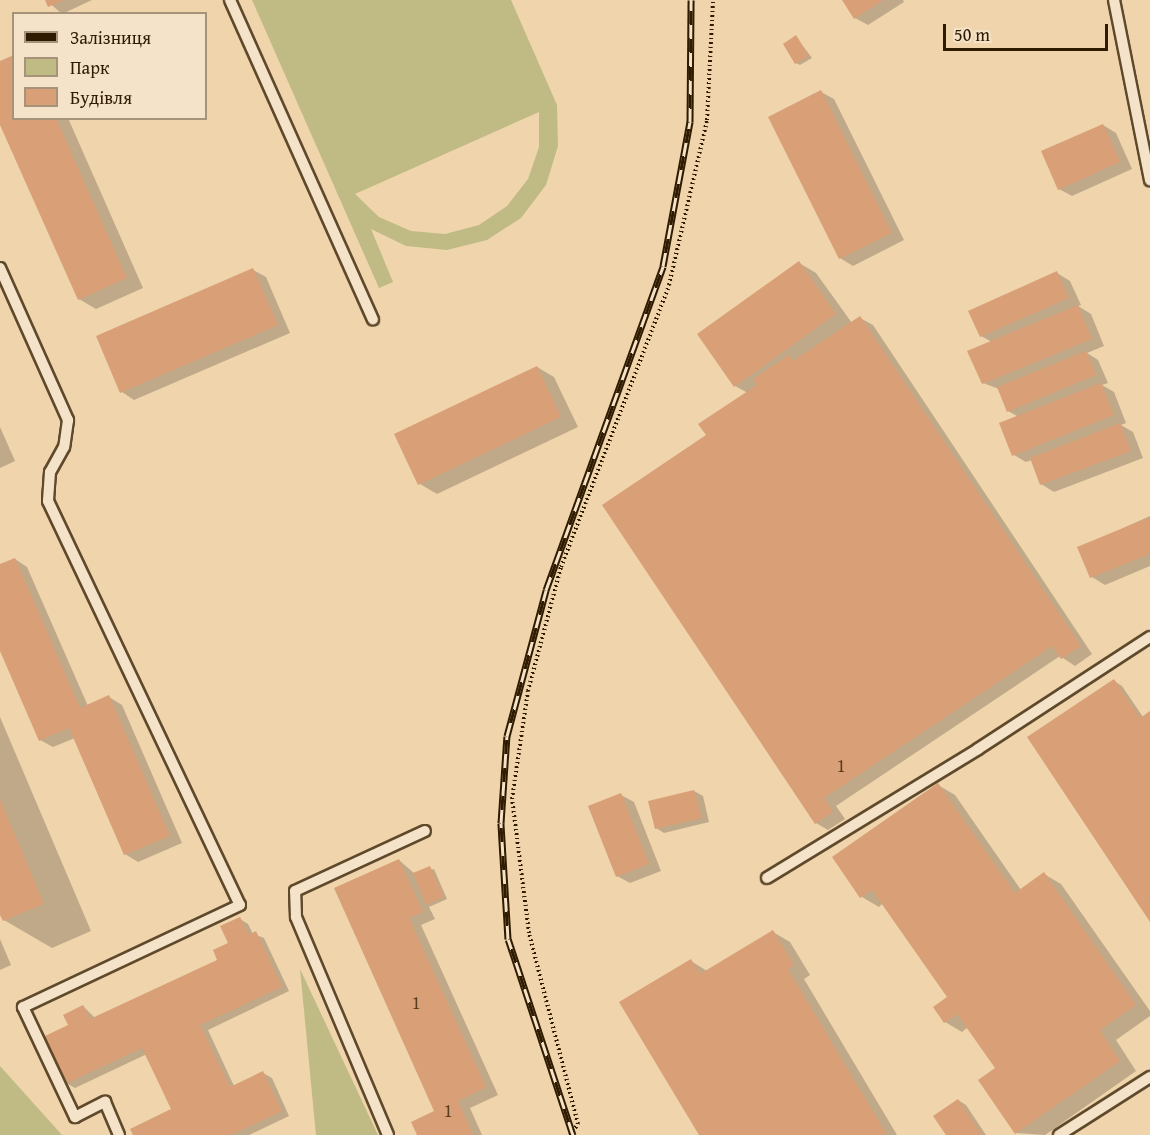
<!DOCTYPE html>
<meta charset="utf-8">
<style>
body{margin:0}
#map{position:relative;width:1150px;height:1135px;overflow:hidden;background:#efd4ac;font-family:"Gentium Book Plus",serif}
div>[style]{position:absolute}
[style*='--x']{left:calc(var(--x)*1px);top:calc(var(--y)*1px);width:calc(var(--w)*1px);rotate:calc(var(--a)*1deg)}
.green>*{inset:0;background:#c0bb84}
.shadow>*{inset:0;background:#0003}
.building>*{inset:0;background:#d99f77}
.path>*{height:4px;margin-top:-2px;transform-origin:0;background:repeating-linear-gradient(90deg,#2f1b00 0 1.5px,transparent 0 4.5px)}
.roads{filter:drop-shadow(2px 0 #5f492b) drop-shadow(-2px 0 #5f492b) drop-shadow(0 2px #5f492b) drop-shadow(0 -2px #5f492b)}
.service>*{height:10px;margin:-5px;padding:0 5px;transform-origin:5px;border-radius:5px;background:#f5e3c9}
.rail>*{height:7px;margin-top:-3.5px;transform-origin:0;background:repeating-linear-gradient(90deg,#f5e3c9 0 14px,#2f1b00 0 28px);box-sizing:border-box;border-block:2px solid #2f1b00}
span{translate:-50% -50%;white-space:nowrap;text-align:center;line-height:1.15;-webkit-text-stroke:4.5px #f5e3c9;paint-order:stroke}
.number-label{font-size:18px;color:#5a3c1e}
.number-label span{-webkit-text-stroke-width:0}
.legend{position:absolute;left:12px;top:12px;width:195px;height:108px;box-sizing:border-box;background:#f5e3c9;border:2px solid #a69379;margin:0;padding:8px 10px;list-style:none;font-size:18px;color:#2f1b00}
.legend li{display:flex;align-items:center;gap:12px;height:30px}
.legend b{width:30px;border:2px solid #a69379}
.scale{position:absolute;left:943px;top:24px;width:165px;height:27px;box-sizing:border-box;border:3px solid #2f1b00;border-top:0;padding-left:8px;font-size:18px;line-height:21px;white-space:nowrap;color:#2f1b00;-webkit-text-stroke:4px #f5e3c9;paint-order:stroke}
</style>
<div id="map">
<div class="green">
<div style="clip-path:polygon(evenodd,252px 0,511px 0,557px 105px,558px 146px,546px 185px,521px 218px,487px 240px,447px 250px,406px 246px,371px 229px,393px 282px,379px 288px,252px 0,539px 112px,539px 147px,528px 179px,507px 206px,479px 225px,445px 234px,411px 231px,379px 217px,355px 194px,539px 112px)"></div>
<div style="clip-path:polygon(300px 969px,378px 1135px,316px 1135px)"></div>
<div style="clip-path:polygon(0 1066px,62px 1135px,0 1135px)"></div>
</div>
<div class="shadow">
<div style="clip-path:polygon(46px 0,92px 0,62px 14px)"></div>
<div style="clip-path:polygon(844px 0,903px 0,904px 2px,868px 25px,855px 18px)"></div>
<div style="clip-path:polygon(796px 37px,812px 58px,800px 65px,796px 63px)"></div>
<div style="clip-path:polygon(0 63px,14px 118px,68px 118px,143px 288px,96px 309px,79px 299px,0 121px)"></div>
<div style="clip-path:polygon(821px 92px,834px 99px,904px 240px,853px 266px,840px 258px)"></div>
<div style="clip-path:polygon(1103px 125px,1116px 133px,1132px 169px,1072px 196px,1059px 189px)"></div>
<div style="clip-path:polygon(799px 263px,816px 273px,852px 323px,860px 318px,873px 325px,1092px 654px,1075px 666px,1060px 656px,836px 806px,845px 819px,828px 830px,816px 823px,708px 436px,748px 393px,735px 386px)"></div>
<div style="clip-path:polygon(253px 270px,266px 277px,290px 333px,134px 400px,122px 392px)"></div>
<div style="clip-path:polygon(1057px 273px,1070px 281px,1081px 305px,1078px 306px,1091px 314px,1104px 346px,1087px 353px,1098px 360px,1108px 383px,1102px 385px,1114px 392px,1126px 423px,1121px 425px,1133px 432px,1143px 458px,1054px 492px,1041px 484px,1032px 460px,1026px 462px,1014px 455px,1019px 417px,1008px 411px,999px 389px,983px 383px,992px 342px,981px 336px)"></div>
<div style="clip-path:polygon(537px 367px,554px 377px,578px 427px,437px 494px,420px 484px)"></div>
<div style="clip-path:polygon(0 427px,15px 461px,0 468px)"></div>
<div style="clip-path:polygon(1150px 516px,1150px 566px,1105px 585px,1092px 577px,1079px 548px)"></div>
<div style="clip-path:polygon(15px 559px,27px 567px,88px 706px,109px 697px,122px 705px,182px 843px,138px 862px,125px 854px,75px 738px,53px 747px,40px 740px,0 647px,0 565px)"></div>
<div style="clip-path:polygon(1114px 681px,1122px 686px,1143px 717px,1150px 713px,1150px 920px)"></div>
<div style="clip-path:polygon(0 717px,91px 931px,52px 948px,4px 920px,0 911px)"></div>
<div style="clip-path:polygon(938px 785px,955px 795px,1021px 890px,1044px 874px,1061px 884px,1150px 1011px,1150px 1016px,1116px 1040px,1136px 1071px,1045px 1135px,1016px 1133px,980px 1081px,997px 1069px,968px 1027px,962px 1032px,945px 1022px,949px 998px,883px 903px,879px 907px,862px 897px)"></div>
<div style="clip-path:polygon(694px 791px,703px 796px,709px 822px,664px 833px,656px 828px)"></div>
<div style="clip-path:polygon(621px 795px,634px 802px,661px 871px,630px 883px,617px 876px)"></div>
<div style="clip-path:polygon(399px 860px,415px 874px,434px 869px,447px 899px,429px 907px,435px 919px,421px 925px,498px 1095px,470px 1108px,482px 1135px,418px 1135px,436px 1112px)"></div>
<div style="clip-path:polygon(240px 919px,248px 924px,253px 934px,264px 938px,289px 991px,208px 1030px,234px 1086px,263px 1073px,272px 1078px,289px 1116px,249px 1135px,135px 1135px,173px 1110px,147px 1054px,75px 1088px,66px 1083px,70px 1026px,83px 1006px,95px 1018px,219px 960px)"></div>
<div style="clip-path:polygon(773px 932px,790px 942px,810px 975px,804px 979px,897px 1135px,701px 1135px,691px 961px,707px 971px)"></div>
<div style="clip-path:polygon(0 939px,11px 965px,0 970px)"></div>
<div style="clip-path:polygon(958px 1100px,966px 1105px,986px 1135px,947px 1135px)"></div>
</div>
<div class="building">
<div style="clip-path:polygon(45px 0,64px 0,48px 7px)"></div>
<div style="clip-path:polygon(842px 0,883px 0,854px 19px)"></div>
<div style="clip-path:polygon(796px 35px,809px 56px,795px 64px,783px 44px)"></div>
<div style="clip-path:polygon(14px 55px,14px 118px,56px 118px,127px 278px,78px 300px,0 125px,0 61px)"></div>
<div style="clip-path:polygon(821px 90px,892px 233px,839px 259px,768px 117px)"></div>
<div style="clip-path:polygon(1103px 124px,1120px 162px,1058px 190px,1041px 151px)"></div>
<div style="clip-path:polygon(799px 261px,836px 314px,734px 387px,697px 334px)"></div>
<div style="clip-path:polygon(253px 268px,278px 325px,120px 393px,96px 336px)"></div>
<div style="clip-path:polygon(1057px 271px,1069px 298px,980px 337px,968px 311px)"></div>
<div style="clip-path:polygon(1078px 305px,1092px 339px,982px 384px,967px 351px)"></div>
<div style="clip-path:polygon(860px 316px,1081px 646px,1061px 659px,1052px 646px,824px 798px,833px 812px,815px 824px,602px 505px,706px 435px,698px 424px,757px 385px,753px 379px,789px 355px,793px 361px)"></div>
<div style="clip-path:polygon(1086px 351px,1096px 375px,1007px 412px,997px 387px)"></div>
<div style="clip-path:polygon(537px 366px,561px 417px,418px 485px,394px 434px)"></div>
<div style="clip-path:polygon(1101px 383px,1114px 415px,1012px 456px,999px 423px)"></div>
<div style="clip-path:polygon(1120px 423px,1131px 451px,1040px 485px,1030px 458px)"></div>
<div style="clip-path:polygon(1150px 517px,1150px 554px,1090px 578px,1077px 547px)"></div>
<div style="clip-path:polygon(15px 558px,80px 708px,109px 695px,170px 836px,124px 855px,69px 728px,39px 741px,0 651px,0 564px)"></div>
<div style="clip-path:polygon(1114px 679px,1140px 718px,1150px 711px,1150px 922px,1027px 737px)"></div>
<div style="clip-path:polygon(938px 783px,1015px 893px,1044px 872px,1136px 1005px,1100px 1030px,1120px 1061px,1015px 1134px,978px 1080px,995px 1068px,957px 1014px,944px 1023px,933px 1007px,947px 997px,872px 890px,860px 898px,832px 857px)"></div>
<div style="clip-path:polygon(694px 790px,702px 818px,655px 829px,648px 801px)"></div>
<div style="clip-path:polygon(621px 793px,649px 864px,616px 877px,588px 806px)"></div>
<div style="clip-path:polygon(0 799px,44px 904px,3px 921px,0 915px)"></div>
<div style="clip-path:polygon(399px 859px,423px 912px,409px 918px,486px 1087px,458px 1101px,473px 1135px,417px 1135px,411px 1122px,434px 1111px,334px 888px)"></div>
<div style="clip-path:polygon(430px 866px,444px 897px,426px 905px,413px 873px)"></div>
<div style="clip-path:polygon(240px 917px,249px 935px,256px 931px,282px 987px,200px 1025px,230px 1087px,263px 1071px,282px 1111px,231px 1135px,133px 1135px,130px 1129px,171px 1109px,142px 1048px,65px 1084px,43px 1037px,68px 1025px,63px 1015px,83px 1005px,90px 1019px,217px 960px,213px 950px,228px 943px,220px 926px)"></div>
<div style="clip-path:polygon(773px 930px,794px 965px,788px 969px,887px 1135px,699px 1135px,619px 1002px,691px 959px,700px 974px)"></div>
<div style="clip-path:polygon(958px 1099px,982px 1135px,946px 1135px,933px 1116px)"></div>
</div>
<div class="path">
<div style="--x:570;--y:1135;--w:14;--a:-54"></div>
<div style="--x:578;--y:1124;--w:197;--a:-104.4"></div>
<div style="--x:529;--y:933;--w:135;--a:-97.2"></div>
<div style="--x:512;--y:799;--w:109;--a:-81.6"></div>
<div style="--x:528;--y:691;--w:128;--a:-75.1"></div>
<div style="--x:561;--y:567;--w:302;--a:-69"></div>
<div style="--x:669;--y:285;--w:169;--a:-77"></div>
<div style="--x:707;--y:120;--w:120;--a:-87.1"></div>
</div>
<div class="roads">
<div class="service">
<div style="--x:230;--y:0;--w:350;--a:65.9"></div>
<div style="--x:1114;--y:0;--w:184;--a:78.7"></div>
<div style="--x:0;--y:268;--w:167;--a:65.9"></div>
<div style="--x:68;--y:420;--w:27;--a:98"></div>
<div style="--x:64;--y:447;--w:29;--a:119"></div>
<div style="--x:50;--y:472;--w:29;--a:94"></div>
<div style="--x:48;--y:501;--w:447;--a:64.6"></div>
<div style="--x:240;--y:905;--w:240;--a:154.8"></div>
<div style="--x:23;--y:1007;--w:122;--a:64.7"></div>
<div style="--x:75;--y:1117;--w:34;--a:-27"></div>
<div style="--x:105;--y:1102;--w:36;--a:67"></div>
<div style="--x:767;--y:878;--w:247;--a:-31.4"></div>
<div style="--x:978;--y:749;--w:205;--a:-33.1"></div>
<div style="--x:388;--y:1135;--w:237;--a:-112.9"></div>
<div style="--x:296;--y:917;--w:26;--a:-92"></div>
<div style="--x:295;--y:891;--w:143;--a:-24.8"></div>
<div style="--x:1059;--y:1135;--w:108;--a:-32.5"></div>
</div>
</div>
<div class="rail">
<div style="--x:573;--y:1135;--w:206;--a:-108.3"></div>
<div style="--x:508;--y:939;--w:116;--a:-93.5"></div>
<div style="--x:501;--y:823;--w:87;--a:-86.1"></div>
<div style="--x:507;--y:736;--w:151;--a:-75"></div>
<div style="--x:546;--y:590;--w:344;--a:-70.1"></div>
<div style="--x:663;--y:266;--w:147;--a:-79.4"></div>
<div style="--x:690;--y:122;--w:122;--a:-89.5"></div>
</div>
<div class="number-label">
<span style="left:841px;top:766px">1</span>
<span style="left:416px;top:1003px">1</span>
<span style="left:448px;top:1111px">1</span>
</div>
<ul class="legend">
<li><b style="height:8px;background:#2f1b00"></b>Залізниця</li>
<li><b style="height:16px;background:#c0bb84"></b>Парк</li>
<li><b style="height:16px;background:#d99f77"></b>Будівля</li>
</ul>
<div class="scale">50 m</div>
</div>
